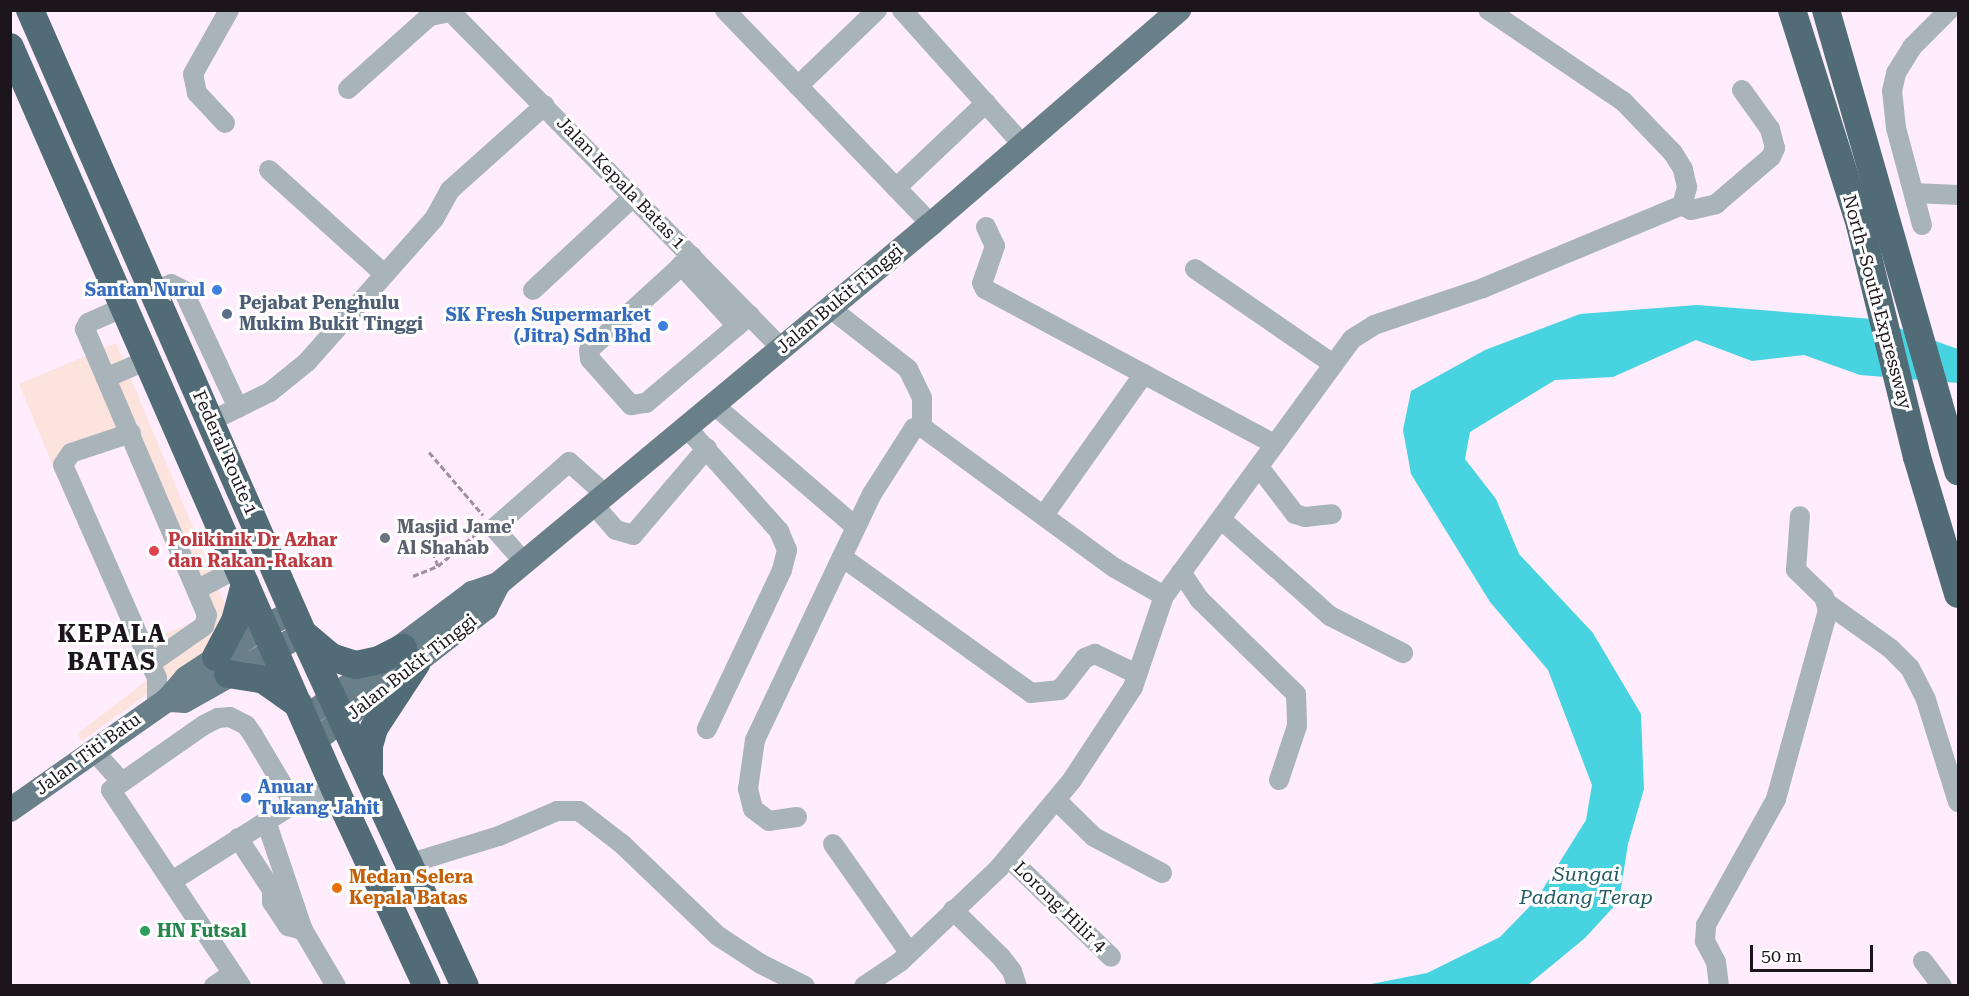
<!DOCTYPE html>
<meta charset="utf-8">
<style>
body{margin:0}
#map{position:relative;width:1969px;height:996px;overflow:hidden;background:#ffedfd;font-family:"Roboto Serif",serif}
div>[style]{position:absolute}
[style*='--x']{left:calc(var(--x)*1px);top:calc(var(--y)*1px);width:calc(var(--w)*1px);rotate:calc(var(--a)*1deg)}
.commercial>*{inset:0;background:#fde3dd}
.water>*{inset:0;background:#48d3e1}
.path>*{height:3px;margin-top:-1.5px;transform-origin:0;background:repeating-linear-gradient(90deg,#9e919d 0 6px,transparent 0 9px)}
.minor>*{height:20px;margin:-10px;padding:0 10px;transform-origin:10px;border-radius:10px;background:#a8b4ba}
.major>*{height:24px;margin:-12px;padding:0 12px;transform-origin:12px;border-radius:12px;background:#697f89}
.highway>*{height:28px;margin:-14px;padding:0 14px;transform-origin:14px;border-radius:14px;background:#526c77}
.dots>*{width:16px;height:16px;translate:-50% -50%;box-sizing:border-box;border:3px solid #fff;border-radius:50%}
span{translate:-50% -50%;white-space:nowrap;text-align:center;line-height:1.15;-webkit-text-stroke:6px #fff;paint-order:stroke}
.street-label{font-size:18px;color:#1c151c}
.shop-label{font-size:18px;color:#366cbe;font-weight:700}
.right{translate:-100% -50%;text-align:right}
.left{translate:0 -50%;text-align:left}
.service-label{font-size:18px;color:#4e5e75;font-weight:700}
.worship-label{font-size:18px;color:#5b616d;font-weight:700}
.health-label{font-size:18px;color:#be3a42;font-weight:700}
.food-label{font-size:18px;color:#c56008;font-weight:700}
.leisure-label{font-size:18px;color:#27864d;font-weight:700}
.water-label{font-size:20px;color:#245c62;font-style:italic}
.district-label{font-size:24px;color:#1c151c;font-weight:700;letter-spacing:1.5px}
.frame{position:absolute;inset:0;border:12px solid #1c151c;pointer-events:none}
.scale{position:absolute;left:1750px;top:945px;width:123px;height:27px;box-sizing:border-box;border:3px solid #1c151c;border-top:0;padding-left:8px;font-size:18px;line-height:21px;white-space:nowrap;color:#1c151c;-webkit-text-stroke:4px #fff;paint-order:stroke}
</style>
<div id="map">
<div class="commercial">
<div style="clip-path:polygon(116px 343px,236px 630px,82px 741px,77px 734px,154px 675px,142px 643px,208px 616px,131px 431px,52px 464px,19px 384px)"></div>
</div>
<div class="water">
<div style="clip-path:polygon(1697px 305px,1873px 319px,1958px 349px,1958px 383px,1860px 375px,1804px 355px,1752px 361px,1696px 340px,1613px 377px,1555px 380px,1470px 432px,1465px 459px,1496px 499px,1519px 554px,1593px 633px,1641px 714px,1644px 789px,1628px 844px,1619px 901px,1585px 938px,1528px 985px,1361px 986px,1427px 973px,1500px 937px,1536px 900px,1586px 820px,1592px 785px,1548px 670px,1490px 602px,1411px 474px,1403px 430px,1411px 391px,1485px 350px,1580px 314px)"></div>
</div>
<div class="path">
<div style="--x:429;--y:452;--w:83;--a:49.4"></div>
<div style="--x:430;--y:543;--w:24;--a:71"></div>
<div style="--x:413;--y:576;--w:27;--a:-22"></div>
<div style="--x:438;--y:566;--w:52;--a:-40.4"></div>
</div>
<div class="minor">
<div style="--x:725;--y:10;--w:297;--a:46.1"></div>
<div style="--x:902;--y:10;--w:181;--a:48.1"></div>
<div style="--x:798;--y:86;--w:110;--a:-43.9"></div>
<div style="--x:348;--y:89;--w:110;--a:-41.7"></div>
<div style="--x:430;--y:16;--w:21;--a:-11"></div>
<div style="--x:451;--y:12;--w:471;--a:45.5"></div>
<div style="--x:225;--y:123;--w:41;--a:-133"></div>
<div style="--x:197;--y:93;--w:19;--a:-102"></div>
<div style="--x:193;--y:74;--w:73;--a:-60.6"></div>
<div style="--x:269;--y:170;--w:155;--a:42.1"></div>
<div style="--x:896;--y:188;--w:124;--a:-43.4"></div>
<div style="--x:1914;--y:193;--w:44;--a:2.6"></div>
<div style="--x:1682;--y:205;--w:10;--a:29"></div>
<div style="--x:1691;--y:210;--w:26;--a:-13"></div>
<div style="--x:1716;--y:204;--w:72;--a:-40.5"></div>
<div style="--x:1771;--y:157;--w:10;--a:-66"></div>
<div style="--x:1775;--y:148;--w:20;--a:-105"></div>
<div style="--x:1770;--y:129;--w:48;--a:-125.7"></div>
<div style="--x:1922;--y:225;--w:100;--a:-105"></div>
<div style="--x:1896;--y:128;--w:37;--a:-96"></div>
<div style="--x:1892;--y:91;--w:18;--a:-77"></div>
<div style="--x:1896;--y:73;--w:31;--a:-58"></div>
<div style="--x:1912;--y:47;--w:52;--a:-45"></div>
<div style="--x:986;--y:227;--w:21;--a:65"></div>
<div style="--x:995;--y:246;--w:39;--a:109"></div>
<div style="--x:982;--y:283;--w:7;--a:63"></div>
<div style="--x:985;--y:289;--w:328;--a:28.2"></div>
<div style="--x:692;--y:256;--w:139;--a:137.6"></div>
<div style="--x:589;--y:350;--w:9;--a:84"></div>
<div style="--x:590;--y:359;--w:62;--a:48.3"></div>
<div style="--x:631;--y:405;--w:15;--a:-8"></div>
<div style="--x:646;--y:403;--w:136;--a:-40.2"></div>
<div style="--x:681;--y:265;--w:83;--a:47.4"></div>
<div style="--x:1195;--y:269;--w:168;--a:34.5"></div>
<div style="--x:533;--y:290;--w:137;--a:-42.9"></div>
<div style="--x:154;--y:291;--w:18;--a:-22"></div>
<div style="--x:171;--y:284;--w:13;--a:27"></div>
<div style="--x:183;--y:290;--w:130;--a:65"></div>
<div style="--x:124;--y:307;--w:39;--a:156"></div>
<div style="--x:88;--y:323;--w:7;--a:117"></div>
<div style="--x:85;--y:329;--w:311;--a:66.9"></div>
<div style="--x:207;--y:615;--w:11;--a:105"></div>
<div style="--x:204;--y:626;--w:65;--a:145.1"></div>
<div style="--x:830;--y:308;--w:99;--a:38"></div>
<div style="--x:908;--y:369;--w:32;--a:64"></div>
<div style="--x:922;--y:398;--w:29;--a:90"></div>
<div style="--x:106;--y:378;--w:45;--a:-23.7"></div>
<div style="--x:714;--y:405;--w:187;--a:40.7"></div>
<div style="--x:211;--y:421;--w:66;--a:-26.2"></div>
<div style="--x:270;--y:392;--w:48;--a:-39"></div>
<div style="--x:307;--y:362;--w:191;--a:-48.4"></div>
<div style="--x:434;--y:219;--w:33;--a:-61"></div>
<div style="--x:450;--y:190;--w:127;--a:-41.8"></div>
<div style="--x:687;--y:428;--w:138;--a:48.2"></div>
<div style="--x:779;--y:531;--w:21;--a:67"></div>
<div style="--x:787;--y:550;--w:21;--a:104"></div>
<div style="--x:782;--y:570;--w:176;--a:115.3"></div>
<div style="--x:131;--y:433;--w:63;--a:161.6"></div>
<div style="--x:71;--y:453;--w:14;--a:124"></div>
<div style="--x:63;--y:465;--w:233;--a:66.2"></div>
<div style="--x:157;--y:678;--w:26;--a:90"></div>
<div style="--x:1259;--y:467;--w:59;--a:52.5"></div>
<div style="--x:1295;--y:514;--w:10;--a:17"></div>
<div style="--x:1305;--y:517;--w:27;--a:-6"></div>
<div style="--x:594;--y:505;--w:33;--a:49"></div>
<div style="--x:616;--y:530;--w:18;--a:16"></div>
<div style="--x:633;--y:535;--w:114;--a:-49.6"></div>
<div style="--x:1044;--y:515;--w:173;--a:-54.7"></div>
<div style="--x:1223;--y:521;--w:143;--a:41.6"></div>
<div style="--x:1330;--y:616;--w:82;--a:26.9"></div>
<div style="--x:842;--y:557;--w:233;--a:35.7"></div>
<div style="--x:1031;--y:693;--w:29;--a:-6"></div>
<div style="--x:1060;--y:690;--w:41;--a:-52"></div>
<div style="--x:1085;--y:658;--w:11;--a:-22"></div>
<div style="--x:1095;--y:654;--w:47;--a:25.5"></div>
<div style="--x:524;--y:562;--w:45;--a:-131.4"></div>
<div style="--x:494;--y:528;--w:100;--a:-41.3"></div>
<div style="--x:569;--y:462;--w:50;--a:41.7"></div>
<div style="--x:1181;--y:572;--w:32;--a:56"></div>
<div style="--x:1199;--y:599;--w:136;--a:44.4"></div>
<div style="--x:1296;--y:694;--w:32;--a:88"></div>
<div style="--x:1297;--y:726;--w:57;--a:108.4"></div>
<div style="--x:198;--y:589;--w:45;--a:-27.7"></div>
<div style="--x:1828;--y:604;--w:77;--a:35.5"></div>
<div style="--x:1891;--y:649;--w:27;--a:45"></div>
<div style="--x:1910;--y:668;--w:36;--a:63"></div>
<div style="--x:1926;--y:700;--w:107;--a:72.6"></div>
<div style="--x:93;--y:750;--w:40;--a:48"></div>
<div style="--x:1056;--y:800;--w:53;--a:44.2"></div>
<div style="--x:1094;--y:837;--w:77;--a:27.9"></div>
<div style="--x:797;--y:817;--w:28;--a:172"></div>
<div style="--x:769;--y:821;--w:20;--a:-143"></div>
<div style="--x:753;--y:809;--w:21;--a:-104"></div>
<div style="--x:748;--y:789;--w:49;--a:-81.9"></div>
<div style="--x:755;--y:740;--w:272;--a:-64.6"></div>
<div style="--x:872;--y:494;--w:78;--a:-57.5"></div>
<div style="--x:914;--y:428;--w:8;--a:-7"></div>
<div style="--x:922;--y:427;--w:239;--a:36.2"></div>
<div style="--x:1115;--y:568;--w:56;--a:29.7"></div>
<div style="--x:266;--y:821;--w:115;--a:71.3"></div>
<div style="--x:303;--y:930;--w:65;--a:59.5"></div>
<div style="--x:238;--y:838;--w:62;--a:56.8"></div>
<div style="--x:272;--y:890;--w:12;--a:90"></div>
<div style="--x:272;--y:902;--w:29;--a:56"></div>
<div style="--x:288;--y:926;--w:16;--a:15"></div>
<div style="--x:833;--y:844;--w:132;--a:54.9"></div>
<div style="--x:1009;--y:858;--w:142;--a:44.1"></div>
<div style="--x:411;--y:863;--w:92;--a:-17.1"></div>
<div style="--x:499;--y:836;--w:63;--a:-23.3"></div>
<div style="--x:557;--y:811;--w:22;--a:0"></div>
<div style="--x:579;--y:811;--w:54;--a:37.5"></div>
<div style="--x:622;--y:844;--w:133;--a:43.8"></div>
<div style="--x:718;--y:936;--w:51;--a:33.1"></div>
<div style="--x:761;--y:964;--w:49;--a:26.6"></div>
<div style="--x:172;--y:881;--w:144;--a:-32.3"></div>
<div style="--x:294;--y:804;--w:44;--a:-20.1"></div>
<div style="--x:953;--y:910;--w:67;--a:44.4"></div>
<div style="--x:1001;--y:957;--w:18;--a:52"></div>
<div style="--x:1012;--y:971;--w:16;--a:72"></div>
<div style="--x:1923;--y:961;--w:31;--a:53"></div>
<div style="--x:214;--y:986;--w:22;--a:-34"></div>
<div style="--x:241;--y:986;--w:235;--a:-123.6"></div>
<div style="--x:111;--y:790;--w:113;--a:-35"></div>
<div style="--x:204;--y:725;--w:16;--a:-27"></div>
<div style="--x:218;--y:718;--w:12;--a:-5"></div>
<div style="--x:230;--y:717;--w:18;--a:27"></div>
<div style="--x:246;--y:725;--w:12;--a:55"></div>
<div style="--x:253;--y:735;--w:80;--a:59.3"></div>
<div style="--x:864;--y:986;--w:43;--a:-33.7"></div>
<div style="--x:900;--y:962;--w:137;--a:-43.5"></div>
<div style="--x:999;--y:868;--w:114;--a:-50.3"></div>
<div style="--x:1072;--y:780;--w:111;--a:-56.7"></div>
<div style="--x:1133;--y:687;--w:96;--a:-71.2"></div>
<div style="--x:1164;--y:596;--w:318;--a:-53.8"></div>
<div style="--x:1352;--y:339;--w:26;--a:-32"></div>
<div style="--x:1374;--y:325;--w:115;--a:-18.7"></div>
<div style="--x:1483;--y:288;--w:216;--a:-22.6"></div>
<div style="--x:1682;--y:205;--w:19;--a:-74"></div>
<div style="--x:1687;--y:187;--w:18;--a:-103"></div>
<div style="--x:1683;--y:169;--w:19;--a:-122"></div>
<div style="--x:1673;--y:153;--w:71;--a:-133.9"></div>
<div style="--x:1624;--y:102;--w:164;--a:-145.9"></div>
<div style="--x:1719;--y:986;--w:24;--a:-97"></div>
<div style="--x:1716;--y:962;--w:24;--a:-118"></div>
<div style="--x:1705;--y:941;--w:16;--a:-86"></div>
<div style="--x:1706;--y:925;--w:144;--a:-60.9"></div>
<div style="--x:1776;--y:799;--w:196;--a:-74.6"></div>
<div style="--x:1828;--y:610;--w:14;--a:-107"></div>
<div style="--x:1824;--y:597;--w:39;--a:-136"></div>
<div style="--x:1796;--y:570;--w:54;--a:-85.8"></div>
</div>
<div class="major">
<div style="--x:167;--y:700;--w:17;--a:3"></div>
<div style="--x:184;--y:701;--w:137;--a:-29.4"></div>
<div style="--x:305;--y:718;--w:209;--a:-36.8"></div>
<div style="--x:472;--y:593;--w:28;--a:-19"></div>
<div style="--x:498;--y:584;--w:563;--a:-39.74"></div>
<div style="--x:931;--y:224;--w:328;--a:-40.8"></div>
<div style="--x:315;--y:741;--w:217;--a:-37.9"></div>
<div style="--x:486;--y:608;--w:27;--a:-63"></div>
<div style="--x:10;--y:810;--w:192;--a:-35"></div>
<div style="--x:167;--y:700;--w:29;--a:-49"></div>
<div style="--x:186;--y:678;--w:95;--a:-33.4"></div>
<div style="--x:265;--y:626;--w:32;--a:-26"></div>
</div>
<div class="highway">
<div style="--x:30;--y:10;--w:681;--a:66.37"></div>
<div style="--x:303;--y:634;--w:387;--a:65.3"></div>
<div style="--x:1792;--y:10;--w:225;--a:72.4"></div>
<div style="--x:1860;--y:225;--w:239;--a:76.2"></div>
<div style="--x:1917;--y:457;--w:143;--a:73.3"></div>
<div style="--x:1826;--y:10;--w:480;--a:74"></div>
<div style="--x:10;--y:47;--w:810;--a:66.35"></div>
<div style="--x:335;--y:789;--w:217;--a:65"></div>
<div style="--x:305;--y:635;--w:34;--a:40"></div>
<div style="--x:331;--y:657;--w:26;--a:18"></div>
<div style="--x:356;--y:665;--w:24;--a:-12"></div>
<div style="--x:379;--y:660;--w:27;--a:-27"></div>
<div style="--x:216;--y:657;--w:41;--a:-62.2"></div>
<div style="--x:235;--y:621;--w:39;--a:-75"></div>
<div style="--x:228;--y:674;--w:36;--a:9"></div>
<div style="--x:264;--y:680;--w:43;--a:35.5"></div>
<div style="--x:369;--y:771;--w:25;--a:-90"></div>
<div style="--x:369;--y:746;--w:19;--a:-74"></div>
<div style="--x:374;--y:728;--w:77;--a:-56.7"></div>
</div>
<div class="dots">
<div style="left:217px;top:290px;background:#3f7fe0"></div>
<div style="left:227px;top:314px;background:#5c6f8a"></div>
<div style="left:663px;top:326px;background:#3f7fe0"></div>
<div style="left:385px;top:538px;background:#6b7280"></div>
<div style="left:154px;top:551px;background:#e0444e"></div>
<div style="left:246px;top:798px;background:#3f7fe0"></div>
<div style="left:337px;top:888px;background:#e8710a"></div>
<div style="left:145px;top:931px;background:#2e9e5b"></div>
</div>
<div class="street-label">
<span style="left:621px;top:183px;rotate:46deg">Jalan Kepala Batas 1</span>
<span style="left:840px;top:299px;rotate:-40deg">Jalan Bukit Tinggi</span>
<span style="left:1877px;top:302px;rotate:75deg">North–South Expressway</span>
<span style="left:225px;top:453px;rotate:66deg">Federal Route 1</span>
<span style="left:412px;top:667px;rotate:-38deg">Jalan Bukit Tinggi</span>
<span style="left:88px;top:754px;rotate:-36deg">Jalan Titi Batu</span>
<span style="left:1060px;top:907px;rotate:44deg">Lorong Hilir 4</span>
</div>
<div class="shop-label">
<span class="right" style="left:205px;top:290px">Santan Nurul</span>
<span class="right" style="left:651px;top:326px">SK Fresh Supermarket<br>(Jitra) Sdn Bhd</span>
<span class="left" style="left:258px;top:798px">Anuar<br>Tukang Jahit</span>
</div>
<div class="service-label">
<span class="left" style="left:239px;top:314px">Pejabat Penghulu<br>Mukim Bukit Tinggi</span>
</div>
<div class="worship-label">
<span class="left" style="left:397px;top:538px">Masjid Jame'<br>Al Shahab</span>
</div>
<div class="health-label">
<span class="left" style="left:168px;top:551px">Polikinik Dr Azhar<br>dan Rakan-Rakan</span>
</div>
<div class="food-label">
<span class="left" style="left:349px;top:888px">Medan Selera<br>Kepala Batas</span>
</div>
<div class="leisure-label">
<span class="left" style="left:157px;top:931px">HN Futsal</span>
</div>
<div class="water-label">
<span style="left:1586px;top:886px">Sungai<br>Padang Terap</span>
</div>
<div class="district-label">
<span style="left:112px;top:649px">KEPALA<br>BATAS</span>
</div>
<div class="frame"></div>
<div class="scale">50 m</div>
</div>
